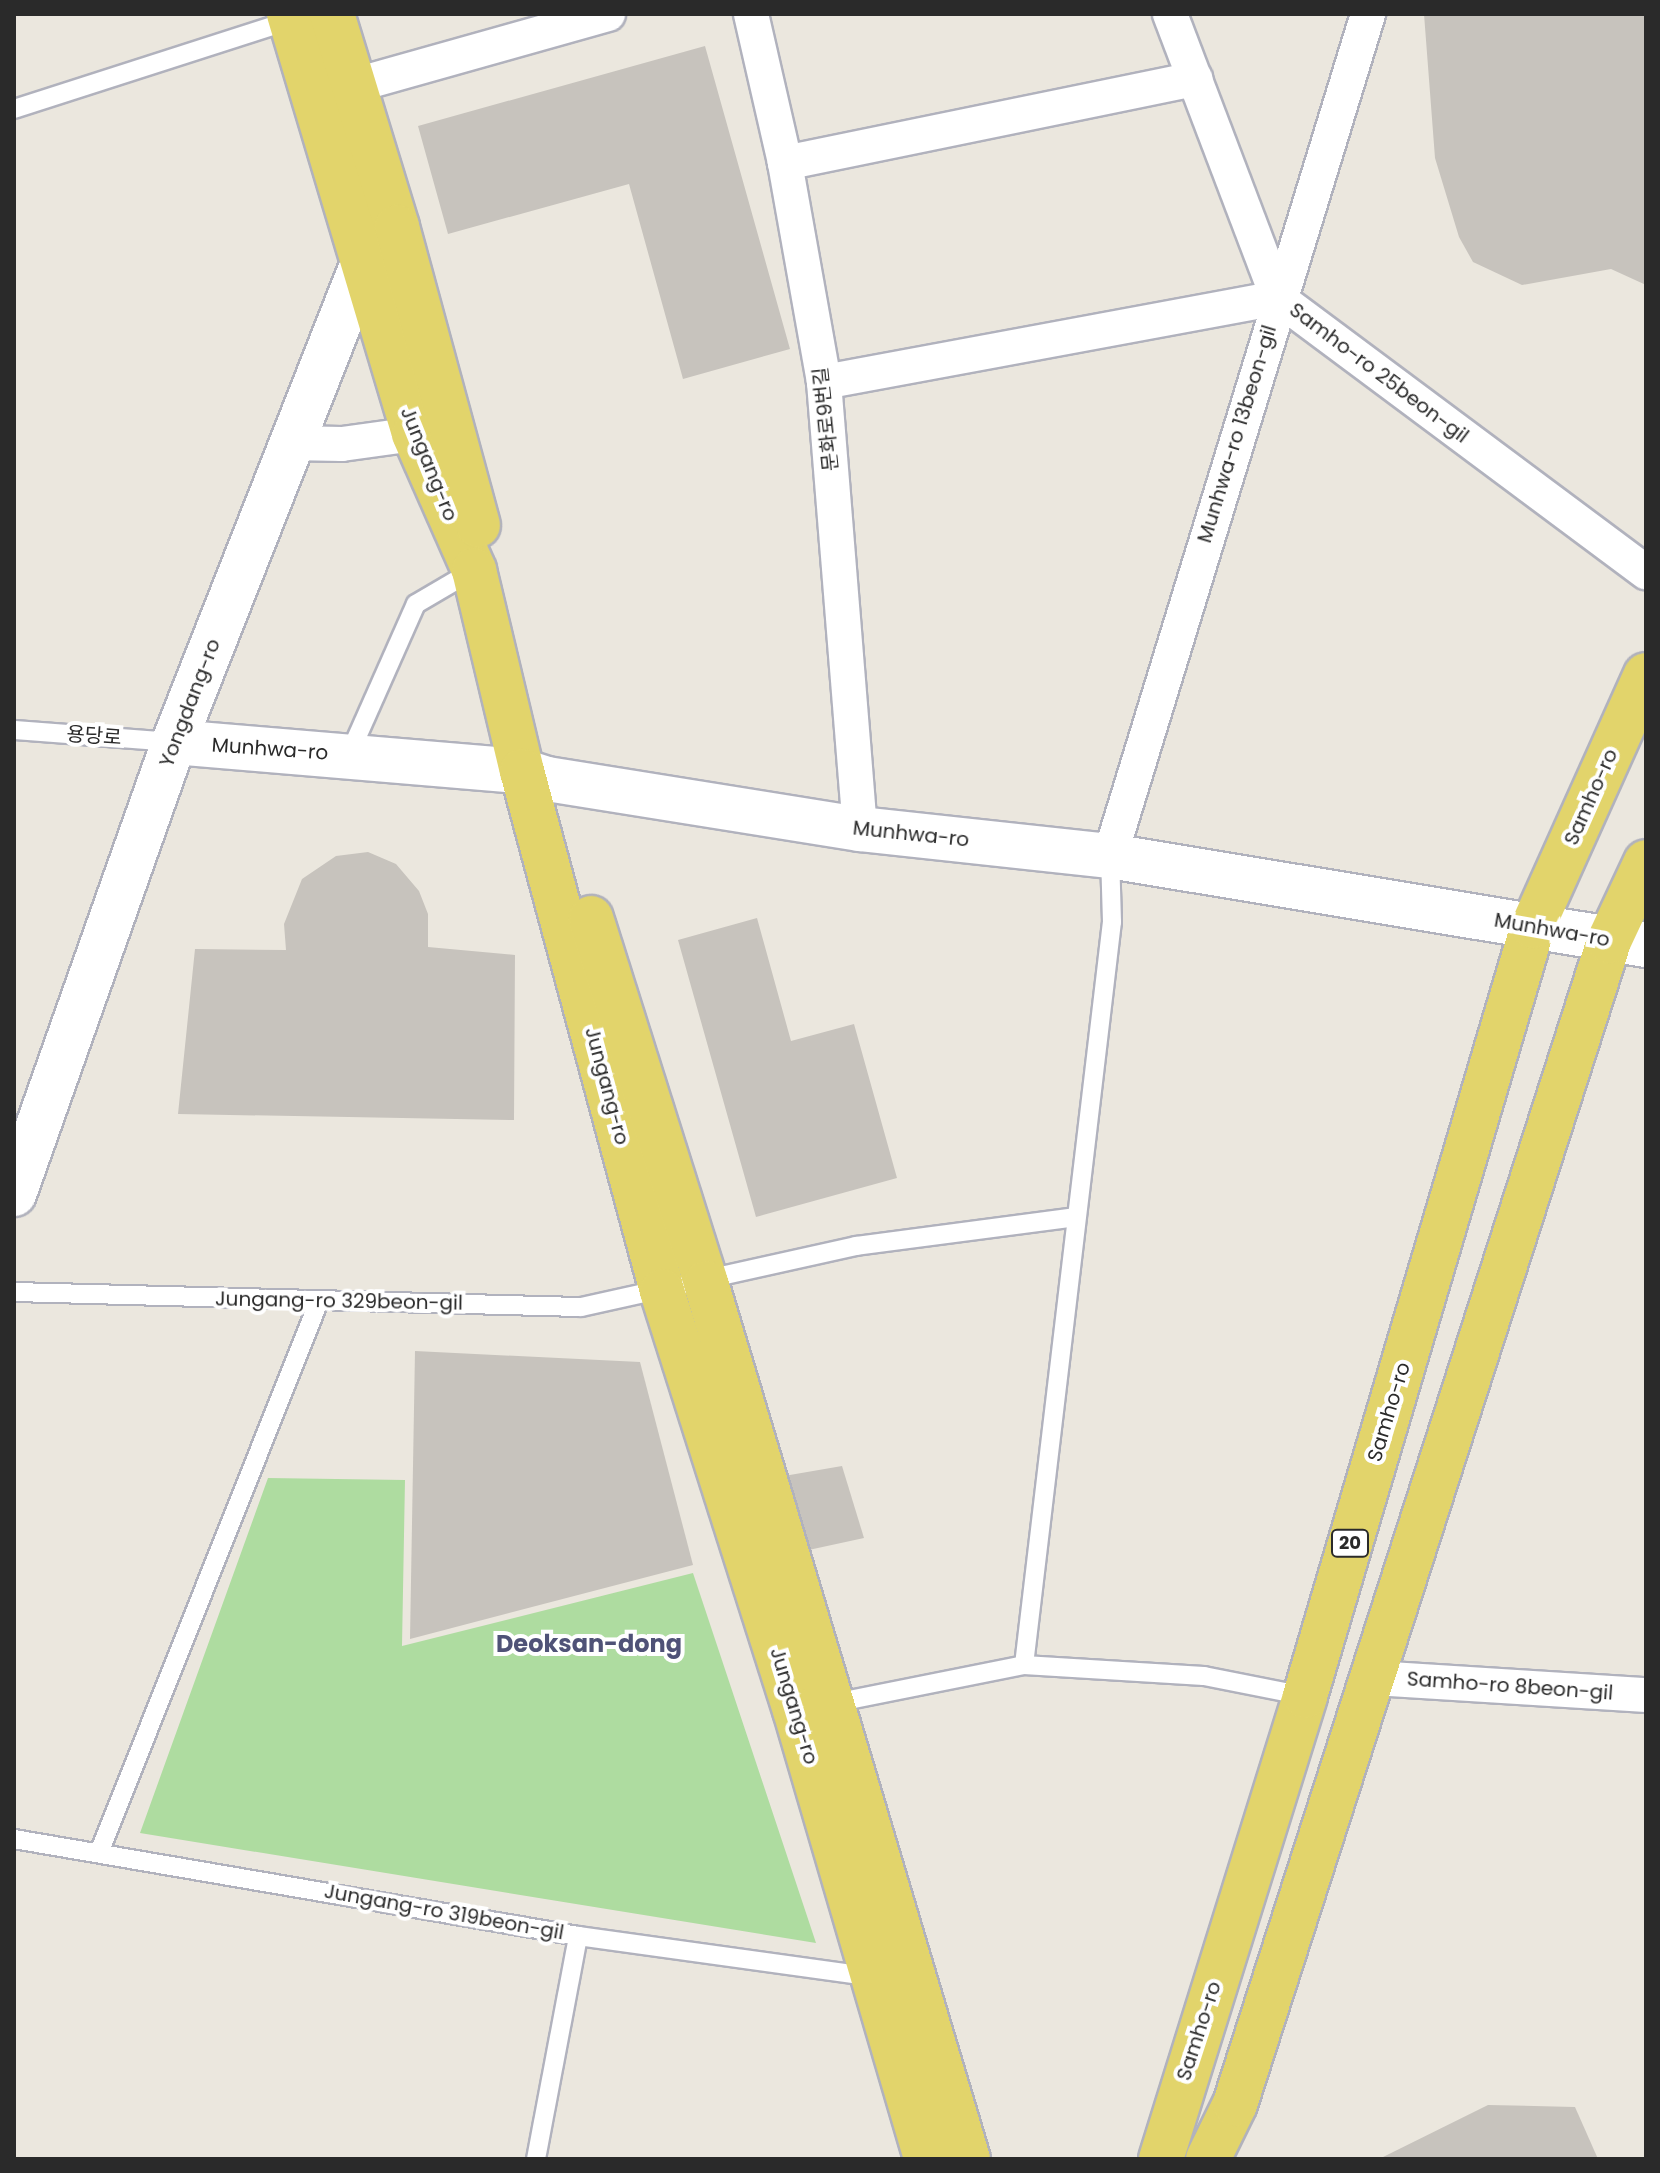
<!DOCTYPE html>
<meta charset="utf-8">
<style>
body{margin:0}
#map{position:relative;width:1660px;height:2173px;overflow:hidden;background:#ebe7de;font-family:Poppins,"Noto Sans KR",sans-serif}
div>[style]{position:absolute}
[style*='--x']{left:calc(var(--x)*1px);top:calc(var(--y)*1px);width:calc(var(--w)*1px);rotate:calc(var(--a)*1deg)}
.green>*{inset:0;background:#aedca0}
.building>*{inset:0;background:#c7c3bd}
.roads{filter:drop-shadow(2px 0 #b1b2bd) drop-shadow(-2px 0 #b1b2bd) drop-shadow(0 2px #b1b2bd) drop-shadow(0 -2px #b1b2bd)}
.lane>*{height:18px;margin:-9px;padding:0 9px;transform-origin:9px;border-radius:9px;background:#fff}
.street>*{height:34px;margin:-17px;padding:0 17px;transform-origin:17px;border-radius:17px;background:#fff}
.secondary>*{height:44px;margin:-22px;padding:0 22px;transform-origin:22px;border-radius:22px;background:#fff}
.primary>*{height:44px;margin:-22px;padding:0 22px;transform-origin:22px;border-radius:22px;background:#e2d46b}
span{translate:-50% -50%;white-space:nowrap;text-align:center;line-height:1.15;-webkit-text-stroke:8px #fff;paint-order:stroke}
.shield-label span{padding:2px 6px;background:#fff;border:2px solid;border-radius:6px;-webkit-text-stroke-width:0}
.shield-label{font-size:18px;color:#2a2a2a;font-weight:700}
.street-label{font-size:20px;color:#2a2a2a}
.quarter-label{font-size:24px;color:#4f5277;font-weight:700}
.frame{position:absolute;inset:0;border:16px solid #2a2a2a;pointer-events:none}
</style>
<div id="map">
<div class="green">
<div style="clip-path:polygon(268px 1478px,405px 1480px,402px 1646px,693px 1573px,816px 1943px,140px 1833px)"></div>
</div>
<div class="building">
<div style="clip-path:polygon(1424px 14px,1646px 14px,1646px 285px,1611px 269px,1522px 285px,1473px 262px,1459px 237px,1435px 158px)"></div>
<div style="clip-path:polygon(705px 46px,790px 349px,683px 379px,629px 184px,448px 234px,418px 126px)"></div>
<div style="clip-path:polygon(368px 852px,396px 864px,419px 891px,428px 914px,428px 947px,515px 955px,514px 1120px,178px 1114px,195px 949px,286px 950px,284px 924px,302px 879px,336px 856px)"></div>
<div style="clip-path:polygon(757px 918px,791px 1041px,854px 1024px,897px 1178px,756px 1217px,678px 940px)"></div>
<div style="clip-path:polygon(415px 1351px,640px 1362px,693px 1565px,410px 1639px)"></div>
<div style="clip-path:polygon(842px 1466px,864px 1538px,804px 1551px,784px 1476px)"></div>
<div style="clip-path:polygon(1488px 2105px,1575px 2107px,1598px 2159px,1379px 2159px)"></div>
</div>
<div class="roads">
<div class="lane">
<div style="--x:14;--y:109;--w:291;--a:-17.8"></div>
<div style="--x:14;--y:730;--w:160;--a:4.3"></div>
<div style="--x:349;--y:755;--w:165;--a:-66.1"></div>
<div style="--x:416;--y:604;--w:67;--a:-30.4"></div>
<div style="--x:14;--y:1292;--w:567;--a:1.52"></div>
<div style="--x:581;--y:1307;--w:282;--a:-12.5"></div>
<div style="--x:856;--y:1246;--w:221;--a:-7.5"></div>
<div style="--x:1024;--y:1665;--w:748;--a:-83.25"></div>
<div style="--x:1112;--y:922;--w:66;--a:-91.7"></div>
<div style="--x:829;--y:1704;--w:199;--a:-11.3"></div>
<div style="--x:1024;--y:1665;--w:180;--a:3.5"></div>
<div style="--x:1204;--y:1676;--w:103;--a:11.2"></div>
<div style="--x:14;--y:1839;--w:572;--a:9.76"></div>
<div style="--x:578;--y:1936;--w:298;--a:7.9"></div>
<div style="--x:99;--y:1853;--w:594;--a:-68.27"></div>
<div style="--x:536;--y:2159;--w:227;--a:-79.3"></div>
</div>
<div class="street">
<div style="--x:751;--y:14;--w:153;--a:77.1"></div>
<div style="--x:785;--y:163;--w:222;--a:79.9"></div>
<div style="--x:824;--y:382;--w:448;--a:85.4"></div>
<div style="--x:1170;--y:14;--w:304;--a:69.2"></div>
<div style="--x:1278;--y:298;--w:459;--a:36.7"></div>
<div style="--x:352;--y:86;--w:266;--a:-15.7"></div>
<div style="--x:785;--y:163;--w:419;--a:-11.6"></div>
<div style="--x:824;--y:382;--w:462;--a:-10.5"></div>
<div style="--x:290;--y:443;--w:52;--a:1.1"></div>
<div style="--x:342;--y:444;--w:73;--a:-7.9"></div>
<div style="--x:1110;--y:856;--w:881;--a:-72.96"></div>
<div style="--x:1374;--y:1678;--w:273;--a:3.6"></div>
</div>
<div class="secondary">
<div style="--x:174;--y:742;--w:349;--a:4.8"></div>
<div style="--x:522;--y:771;--w:26;--a:18"></div>
<div style="--x:547;--y:779;--w:317;--a:9.1"></div>
<div style="--x:860;--y:829;--w:251;--a:6.2"></div>
<div style="--x:1110;--y:856;--w:543;--a:9.43"></div>
<div style="--x:14;--y:1194;--w:479;--a:-70.5"></div>
<div style="--x:174;--y:742;--w:510;--a:-68.47"></div>
<div style="--x:361;--y:268;--w:28;--a:-48"></div>
</div>
<div class="primary">
<div style="--x:289;--y:14;--w:438;--a:73.4"></div>
<div style="--x:414;--y:434;--w:149;--a:66.2"></div>
<div style="--x:474;--y:570;--w:207;--a:76.6"></div>
<div style="--x:522;--y:771;--w:539;--a:74.93"></div>
<div style="--x:662;--y:1291;--w:440;--a:72.4"></div>
<div style="--x:795;--y:1710;--w:468;--a:73.7"></div>
<div style="--x:332;--y:14;--w:223;--a:73"></div>
<div style="--x:397;--y:227;--w:309;--a:74.8"></div>
<div style="--x:591;--y:918;--w:383;--a:72.5"></div>
<div style="--x:706;--y:1283;--w:914;--a:73.35"></div>
<div style="--x:1161;--y:2159;--w:485;--a:-72.7"></div>
<div style="--x:1305;--y:1696;--w:803;--a:-73.51"></div>
<div style="--x:1533;--y:926;--w:275;--a:-65.8"></div>
<div style="--x:1208;--y:2159;--w:61;--a:-63.9"></div>
<div style="--x:1235;--y:2104;--w:1222;--a:-72.17"></div>
<div style="--x:1609;--y:941;--w:87;--a:-64.9"></div>
</div>
</div>
<div class="shield-label">
<span style="left:1350px;top:1543px">20</span>
</div>
<div class="street-label">
<span style="left:1379px;top:373px;rotate:37deg">Samho-ro 25beon-gil</span>
<span style="left:826px;top:419px;rotate:-96deg">문화로9번길</span>
<span style="left:1237px;top:434px;rotate:-73deg">Munhwa-ro 13beon-gil</span>
<span style="left:429px;top:464px;rotate:68deg">Jungang-ro</span>
<span style="left:190px;top:703px;rotate:-69deg">Yongdang-ro</span>
<span style="left:94px;top:736px;rotate:4deg">용당로</span>
<span style="left:270px;top:749px;rotate:4deg">Munhwa-ro</span>
<span style="left:1591px;top:797px;rotate:-66deg">Samho-ro</span>
<span style="left:911px;top:834px;rotate:6deg">Munhwa-ro</span>
<span style="left:1552px;top:930px;rotate:10deg">Munhwa-ro</span>
<span style="left:607px;top:1086px;rotate:75deg">Jungang-ro</span>
<span style="left:339px;top:1301px;rotate:1deg">Jungang-ro 329beon-gil</span>
<span style="left:1389px;top:1412px;rotate:-73deg">Samho-ro</span>
<span style="left:1510px;top:1686px;rotate:4deg">Samho-ro 8beon-gil</span>
<span style="left:794px;top:1706px;rotate:73deg">Jungang-ro</span>
<span style="left:444px;top:1912px;rotate:10deg">Jungang-ro 319beon-gil</span>
<span style="left:1199px;top:2031px;rotate:-72deg">Samho-ro</span>
</div>
<div class="quarter-label">
<span style="left:589px;top:1644px">Deoksan-dong</span>
</div>
<div class="frame"></div>
</div>
